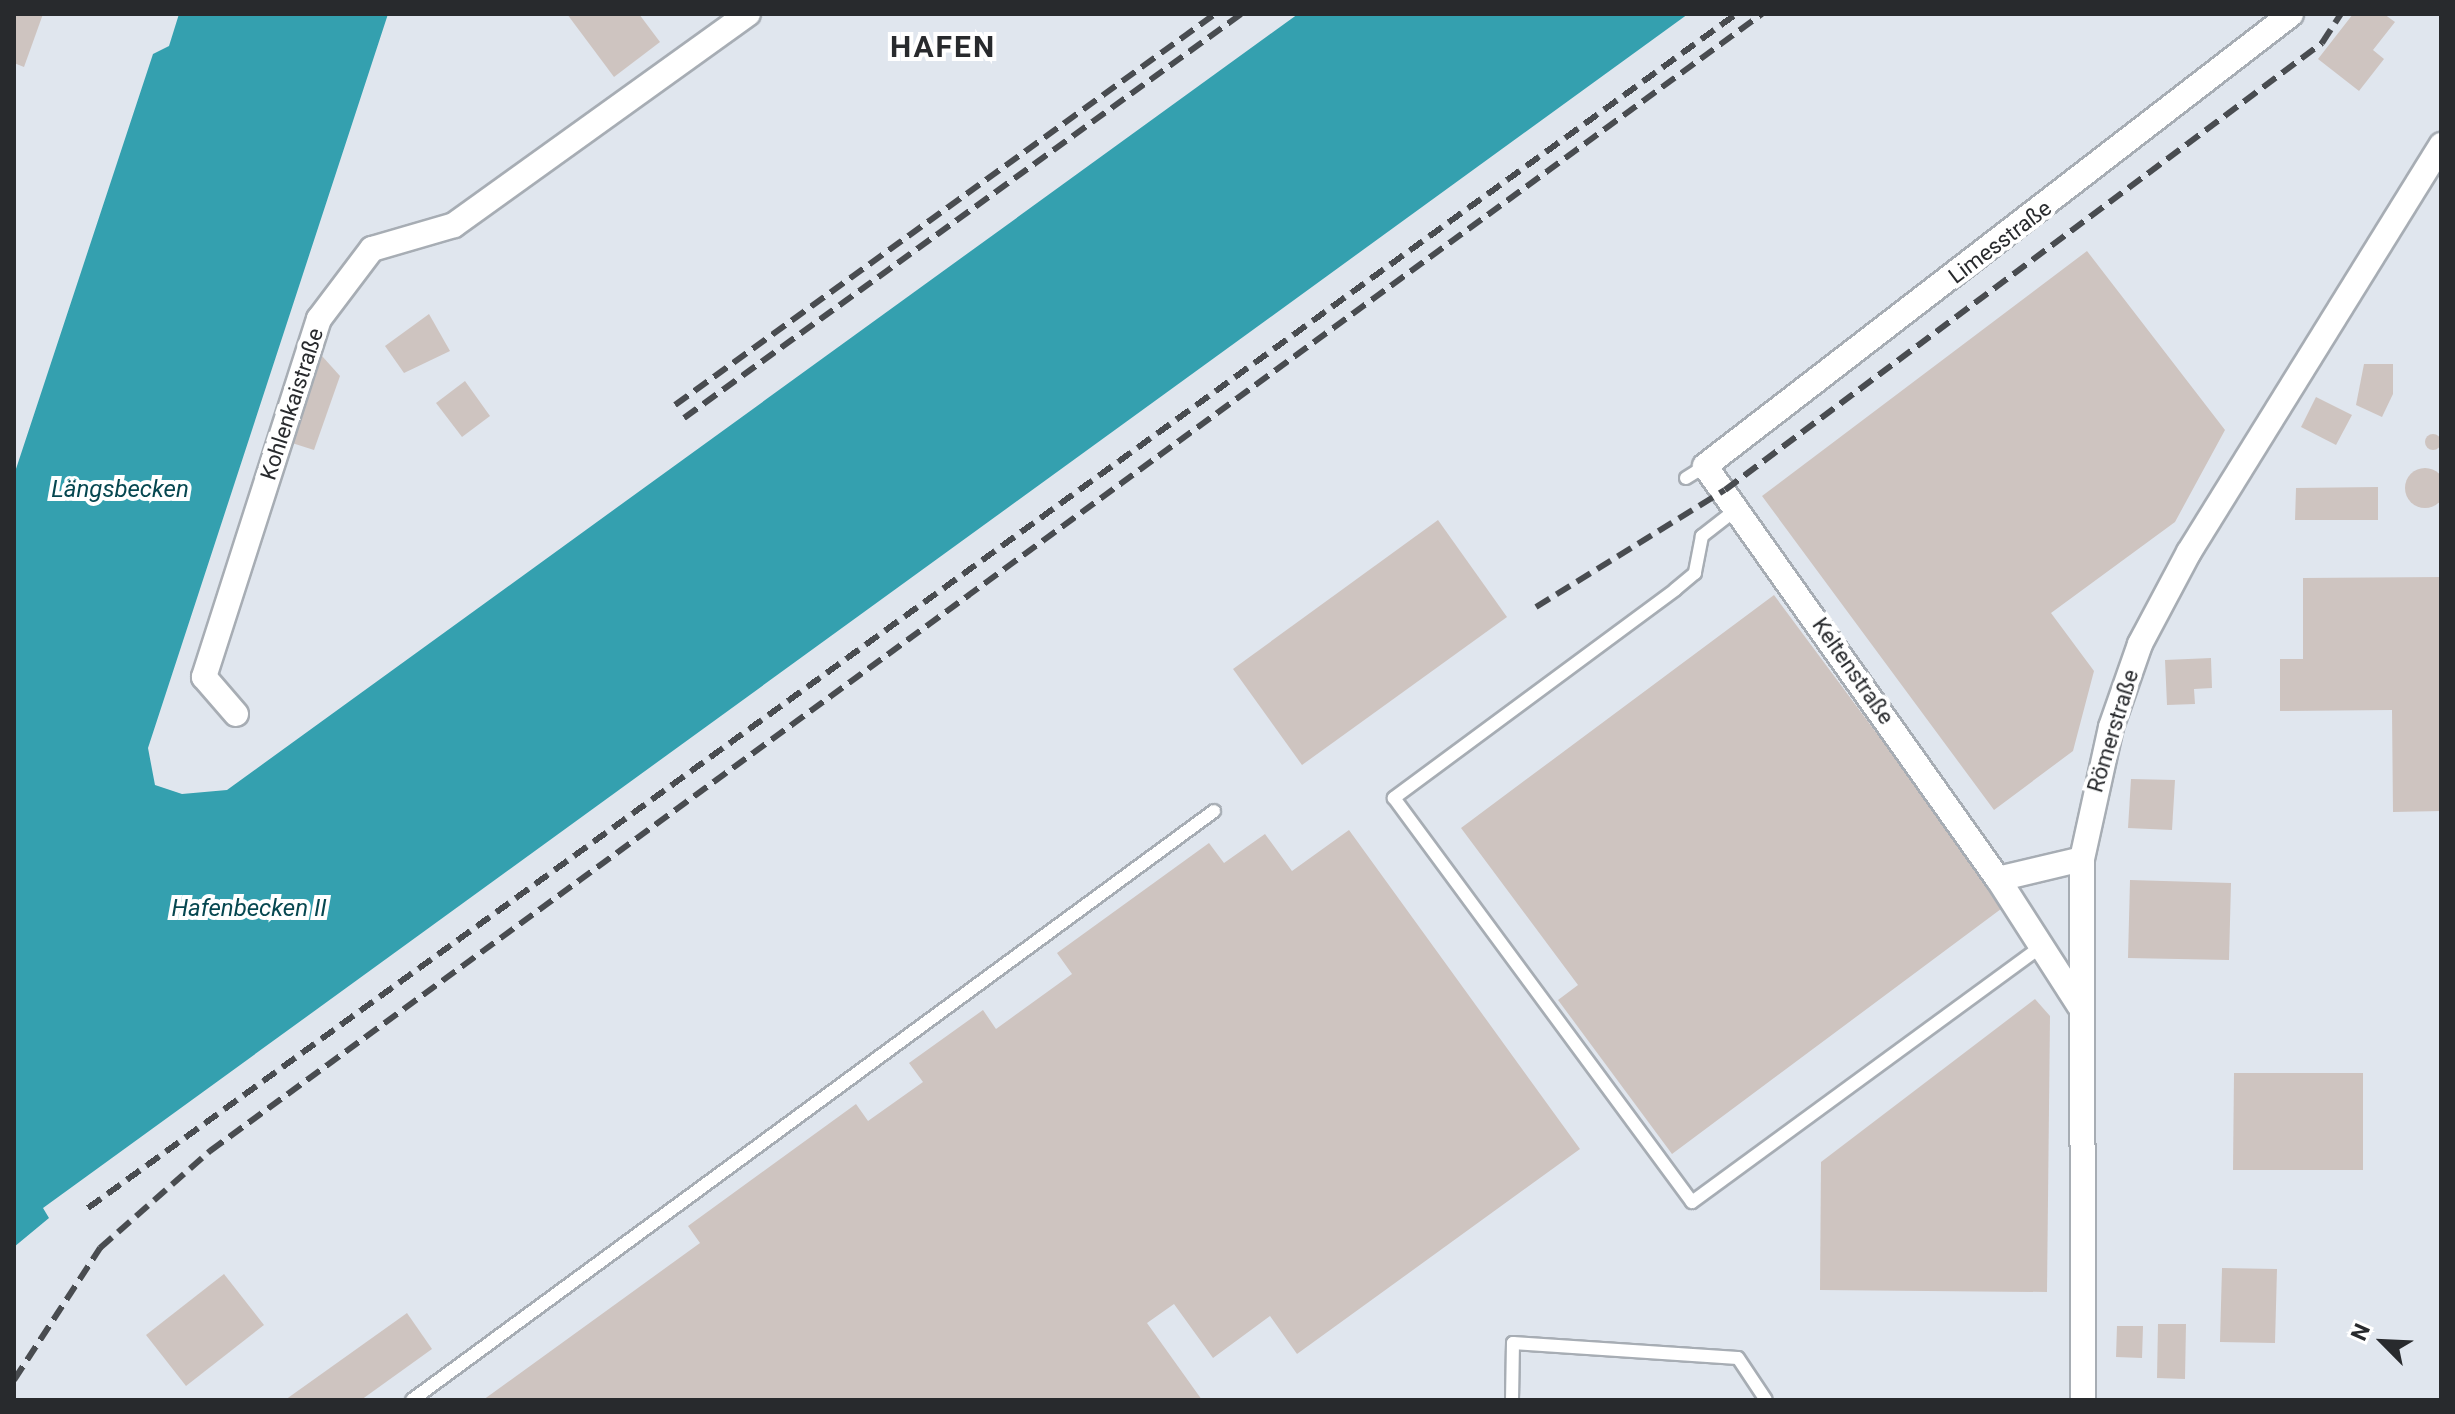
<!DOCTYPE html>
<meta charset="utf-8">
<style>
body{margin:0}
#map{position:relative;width:2455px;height:1414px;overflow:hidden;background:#e0e6ee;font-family:Roboto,sans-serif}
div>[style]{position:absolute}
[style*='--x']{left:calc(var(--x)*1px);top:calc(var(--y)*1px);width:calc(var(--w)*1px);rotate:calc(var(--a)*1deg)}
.water>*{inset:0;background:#34a0af}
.building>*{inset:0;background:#cec4c0}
.round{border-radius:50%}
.roads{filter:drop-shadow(2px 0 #a7adb4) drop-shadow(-2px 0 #a7adb4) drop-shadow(0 2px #a7adb4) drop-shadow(0 -2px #a7adb4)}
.lane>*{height:12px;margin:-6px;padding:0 6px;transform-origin:6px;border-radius:6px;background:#fff}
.street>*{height:24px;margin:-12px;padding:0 12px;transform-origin:12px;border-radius:12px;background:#fff}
.rail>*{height:6px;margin-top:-3px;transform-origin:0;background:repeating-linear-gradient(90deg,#494c50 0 16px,transparent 0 24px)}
span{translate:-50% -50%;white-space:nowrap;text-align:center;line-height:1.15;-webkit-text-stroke:8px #fff;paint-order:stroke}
.street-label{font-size:22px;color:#282a2d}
.water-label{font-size:24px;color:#064750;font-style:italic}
.district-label{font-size:30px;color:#282a2d;font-weight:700;letter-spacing:2px}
.frame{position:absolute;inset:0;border:16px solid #282a2d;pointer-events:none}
.north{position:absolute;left:2343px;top:1302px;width:80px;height:80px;-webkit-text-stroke:6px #fff;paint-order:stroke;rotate:294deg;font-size:22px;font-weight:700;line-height:32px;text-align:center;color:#282a2d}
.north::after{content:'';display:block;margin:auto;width:28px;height:36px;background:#282a2d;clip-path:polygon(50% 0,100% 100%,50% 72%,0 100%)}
</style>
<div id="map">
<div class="water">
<div style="clip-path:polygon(179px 14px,388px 14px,148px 748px,155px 785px,182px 794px,227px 790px,1298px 14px,1688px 14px,43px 1208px,49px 1218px,14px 1247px,14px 475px,153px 54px,169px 46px)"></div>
</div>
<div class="building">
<div style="clip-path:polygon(14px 14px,43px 14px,24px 67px,14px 63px)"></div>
<div style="clip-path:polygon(567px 14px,639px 14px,660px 42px,614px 77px)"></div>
<div style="clip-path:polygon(2353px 14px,2384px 14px,2395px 22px,2373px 50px,2384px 59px,2359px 91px,2318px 59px)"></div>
<div style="clip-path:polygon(2087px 251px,2225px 430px,2175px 522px,2051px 613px,2094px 671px,2073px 751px,1994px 810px,1762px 496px)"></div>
<div style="clip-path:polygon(429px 314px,450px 351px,404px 373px,385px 346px)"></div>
<div style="clip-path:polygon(322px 356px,340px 376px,314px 450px,292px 443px)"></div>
<div style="clip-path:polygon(2364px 364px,2393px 364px,2393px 394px,2382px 417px,2356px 405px)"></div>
<div style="clip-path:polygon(465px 381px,490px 416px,462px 437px,436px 403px)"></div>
<div style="clip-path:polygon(2316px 397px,2352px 415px,2336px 445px,2301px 427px)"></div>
<div class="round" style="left:2425px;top:434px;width:16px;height:16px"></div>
<div class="round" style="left:2405px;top:468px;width:40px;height:40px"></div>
<div style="clip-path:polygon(2378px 487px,2378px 520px,2295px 520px,2296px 488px)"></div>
<div style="clip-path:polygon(1438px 520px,1507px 617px,1302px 765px,1233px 669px)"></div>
<div style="clip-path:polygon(2441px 577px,2441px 811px,2393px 812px,2392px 710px,2280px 711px,2280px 659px,2303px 659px,2303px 578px)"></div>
<div style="clip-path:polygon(1774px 595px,2005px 906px,1672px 1154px,1558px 1000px,1578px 985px,1461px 828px)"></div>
<div style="clip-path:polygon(2211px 658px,2212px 688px,2194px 689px,2195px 704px,2167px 705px,2165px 660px)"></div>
<div style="clip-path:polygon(2131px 779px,2175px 780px,2172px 830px,2128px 828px)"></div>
<div style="clip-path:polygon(1349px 830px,1580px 1149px,1297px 1354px,1270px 1316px,1213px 1358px,1174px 1304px,1147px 1323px,1202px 1400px,483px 1400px,700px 1243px,688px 1226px,856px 1104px,868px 1121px,923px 1082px,909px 1063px,983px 1010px,996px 1029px,1072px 974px,1057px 953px,1209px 843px,1224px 863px,1265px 834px,1292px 871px)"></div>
<div style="clip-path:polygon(2130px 880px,2231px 883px,2229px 960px,2128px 958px)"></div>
<div style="clip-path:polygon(2035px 999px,2050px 1016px,2047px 1292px,1820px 1290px,1821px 1162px)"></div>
<div style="clip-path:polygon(2234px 1073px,2363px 1073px,2363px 1170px,2233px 1170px)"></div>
<div style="clip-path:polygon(2222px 1268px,2277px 1269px,2275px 1343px,2220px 1342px)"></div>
<div style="clip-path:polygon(224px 1274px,264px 1325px,186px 1386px,146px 1335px)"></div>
<div style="clip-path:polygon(407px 1313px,432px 1349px,361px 1400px,285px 1400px)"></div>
<div style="clip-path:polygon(2158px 1324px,2186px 1324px,2185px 1379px,2157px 1378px)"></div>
<div style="clip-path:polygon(2117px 1326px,2143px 1326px,2142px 1358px,2116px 1357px)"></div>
</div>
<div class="roads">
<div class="lane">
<div style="--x:1686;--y:478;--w:22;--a:-32"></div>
<div style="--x:1738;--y:508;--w:46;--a:142.1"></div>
<div style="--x:1702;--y:536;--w:38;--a:101"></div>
<div style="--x:1695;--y:573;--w:26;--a:140"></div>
<div style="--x:1675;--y:590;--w:350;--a:143.5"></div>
<div style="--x:1394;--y:798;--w:502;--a:53.59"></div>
<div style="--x:1692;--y:1202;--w:432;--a:-36.2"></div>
<div style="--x:412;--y:1400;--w:995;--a:-36.29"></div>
<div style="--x:1512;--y:1400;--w:57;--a:-89"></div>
<div style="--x:1513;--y:1343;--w:225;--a:3.8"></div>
<div style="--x:1738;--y:1358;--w:50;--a:56.3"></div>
</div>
<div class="street">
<div style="--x:236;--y:714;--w:49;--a:-130.9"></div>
<div style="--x:204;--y:677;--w:376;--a:-72.2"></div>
<div style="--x:319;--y:319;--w:88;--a:-52.9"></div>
<div style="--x:372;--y:249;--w:85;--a:-16.3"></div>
<div style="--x:454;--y:225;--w:362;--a:-35.7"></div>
<div style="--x:1998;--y:879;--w:86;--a:-13.4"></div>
<div style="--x:2079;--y:1005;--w:150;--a:-122.7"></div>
<div style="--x:1998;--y:879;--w:506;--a:-125.35"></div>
<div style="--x:1705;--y:466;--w:740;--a:-37.64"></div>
<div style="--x:2083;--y:1400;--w:541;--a:-90.11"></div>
<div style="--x:2082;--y:859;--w:135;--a:-77.6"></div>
<div style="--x:2111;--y:727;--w:88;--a:-70.7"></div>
<div style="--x:2140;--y:644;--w:104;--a:-62"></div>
<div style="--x:2189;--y:552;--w:479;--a:-58.2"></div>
</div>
</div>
<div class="rail">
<div style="--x:675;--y:405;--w:667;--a:-35.91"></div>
<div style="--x:684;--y:418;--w:688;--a:-35.95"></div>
<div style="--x:1536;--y:607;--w:222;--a:-31.8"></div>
<div style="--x:1725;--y:490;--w:746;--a:-36.82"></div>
<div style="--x:2322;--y:43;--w:35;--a:-57"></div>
<div style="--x:88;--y:1208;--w:2035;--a:-35.92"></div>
<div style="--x:14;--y:1380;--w:158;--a:-56.9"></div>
<div style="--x:100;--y:1248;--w:147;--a:-41.4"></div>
<div style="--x:210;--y:1151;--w:1924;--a:-36.23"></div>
</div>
<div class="street-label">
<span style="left:2000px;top:242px;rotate:-37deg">Limesstraße</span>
<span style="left:292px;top:404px;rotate:-72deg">Kohlenkaistraße</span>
<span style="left:1853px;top:671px;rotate:55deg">Keltenstraße</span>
<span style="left:2113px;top:731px;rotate:-73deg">Römerstraße</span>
</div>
<div class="water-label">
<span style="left:120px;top:490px">Längsbecken</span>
<span style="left:249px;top:909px">Hafenbecken II</span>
</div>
<div class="district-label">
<span style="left:943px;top:47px">HAFEN</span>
</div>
<div class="frame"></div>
<div class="north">N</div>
</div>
